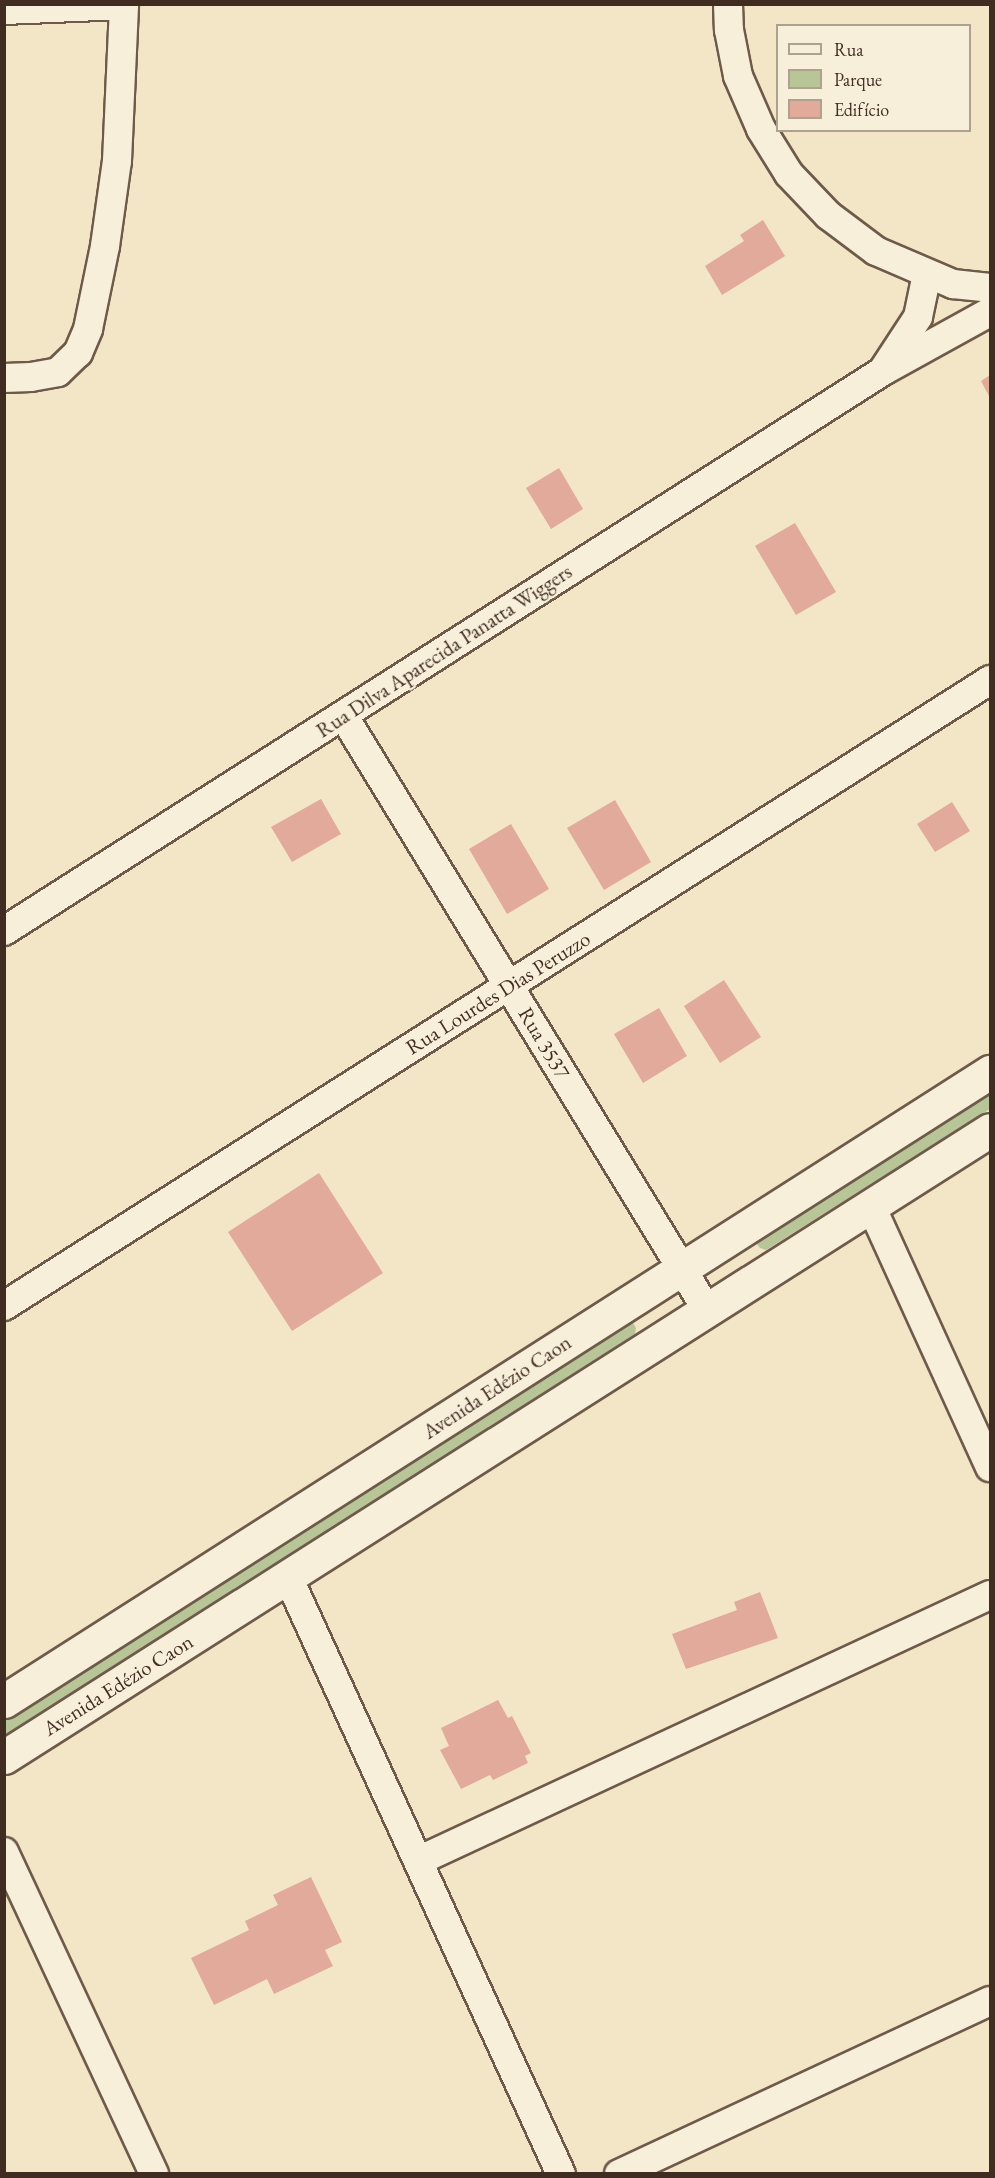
<!DOCTYPE html>
<meta charset="utf-8">
<style>
body{margin:0}
#map{position:relative;width:995px;height:2178px;overflow:hidden;background:#f3e6c6;font-family:"EB Garamond",serif}
div>[style]{position:absolute}
[style*='--x']{left:calc(var(--x)*1px);top:calc(var(--y)*1px);width:calc(var(--w)*1px);rotate:calc(var(--a)*1deg)}
.green>*{inset:0;background:#b8c697}
.building>*{inset:0;background:#e1aa9a}
.roads{filter:drop-shadow(2px 0 #6e5a4a) drop-shadow(-2px 0 #6e5a4a) drop-shadow(0 2px #6e5a4a) drop-shadow(0 -2px #6e5a4a)}
.street>*{height:28px;margin:-14px;padding:0 14px;transform-origin:14px;border-radius:14px;background:#f7efda}
.secondary>*{height:33px;margin:-16.5px;padding:0 16.5px;transform-origin:16.5px;border-radius:16.5px;background:#f7efda}
span{translate:-50% -50%;white-space:nowrap;text-align:center;line-height:1.15;-webkit-text-stroke:4.5px #f7efda;paint-order:stroke}
.street-label{font-size:21px;color:#412c21}
.frame{position:absolute;inset:0;border:6px solid #412c21;pointer-events:none}
.legend{position:absolute;left:776px;top:24px;width:195px;height:108px;box-sizing:border-box;background:#f7efda;border:2px solid #aea190;margin:0;padding:8px 10px;list-style:none;font-size:18px;color:#412c21}
.legend li{display:flex;align-items:center;gap:12px;height:30px}
.legend b{width:30px;border:2px solid #aea190}
</style>
<div id="map">
<div class="green">
<div style="clip-path:polygon(990px 1091px,990px 1109px,766px 1250px,760px 1248px,756px 1243px,757px 1237px)"></div>
<div style="clip-path:polygon(627px 1322px,633px 1323px,636px 1328px,635px 1334px,5px 1738px,5px 1720px)"></div>
</div>
<div class="building">
<div style="clip-path:polygon(763px 220px,785px 256px,722px 295px,705px 266px,744px 241px,740px 235px)"></div>
<div style="clip-path:polygon(990px 375px,990px 398px,981px 381px)"></div>
<div style="clip-path:polygon(559px 468px,583px 509px,551px 529px,526px 488px)"></div>
<div style="clip-path:polygon(795px 523px,836px 592px,796px 615px,755px 546px)"></div>
<div style="clip-path:polygon(321px 799px,341px 834px,292px 862px,271px 827px)"></div>
<div style="clip-path:polygon(615px 800px,651px 862px,604px 890px,567px 828px)"></div>
<div style="clip-path:polygon(952px 802px,970px 831px,935px 852px,917px 824px)"></div>
<div style="clip-path:polygon(511px 824px,549px 889px,507px 914px,469px 849px)"></div>
<div style="clip-path:polygon(724px 980px,761px 1037px,720px 1063px,684px 1006px)"></div>
<div style="clip-path:polygon(659px 1008px,687px 1056px,643px 1083px,614px 1034px)"></div>
<div style="clip-path:polygon(319px 1173px,383px 1273px,292px 1331px,228px 1232px)"></div>
<div style="clip-path:polygon(760px 1592px,778px 1638px,686px 1669px,672px 1634px,737px 1610px,734px 1602px)"></div>
<div style="clip-path:polygon(498px 1700px,508px 1718px,512px 1716px,531px 1753px,525px 1756px,528px 1763px,493px 1780px,490px 1775px,461px 1789px,440px 1750px,449px 1746px,441px 1728px)"></div>
<div style="clip-path:polygon(311px 1877px,342px 1942px,325px 1950px,333px 1966px,274px 1994px,267px 1979px,214px 2005px,191px 1958px,249px 1930px,245px 1921px,278px 1905px,273px 1895px)"></div>
</div>
<div class="roads">
<div class="street">
<div style="--x:728;--y:4;--w:26;--a:88"></div>
<div style="--x:729;--y:30;--w:47;--a:78.9"></div>
<div style="--x:738;--y:76;--w:58;--a:66.5"></div>
<div style="--x:761;--y:129;--w:53;--a:58.1"></div>
<div style="--x:789;--y:174;--w:57;--a:46.4"></div>
<div style="--x:828;--y:215;--w:60;--a:36.9"></div>
<div style="--x:876;--y:251;--w:84;--a:23.2"></div>
<div style="--x:953;--y:284;--w:37;--a:6"></div>
<div style="--x:4;--y:10;--w:120;--a:-2.4"></div>
<div style="--x:884;--y:369;--w:62;--a:-56.8"></div>
<div style="--x:918;--y:317;--w:44;--a:-78.2"></div>
<div style="--x:4;--y:378;--w:27;--a:-2"></div>
<div style="--x:31;--y:377;--w:27;--a:-10"></div>
<div style="--x:58;--y:372;--w:28;--a:-44"></div>
<div style="--x:78;--y:353;--w:26;--a:-67"></div>
<div style="--x:88;--y:329;--w:85;--a:-78.4"></div>
<div style="--x:105;--y:246;--w:86;--a:-82"></div>
<div style="--x:117;--y:161;--w:157;--a:-87.4"></div>
<div style="--x:343;--y:715;--w:698;--a:58.54"></div>
<div style="--x:4;--y:931;--w:1042;--a:-32.5"></div>
<div style="--x:883;--y:371;--w:122;--a:-28.9"></div>
<div style="--x:871;--y:1206;--w:287;--a:65.5"></div>
<div style="--x:4;--y:1306;--w:1168;--a:-32.41"></div>
<div style="--x:288;--y:1577;--w:656;--a:65.43"></div>
<div style="--x:4;--y:1852;--w:355;--a:65"></div>
<div style="--x:418;--y:1861;--w:631;--a:-24.94"></div>
<div style="--x:619;--y:2174;--w:409;--a:-25"></div>
</div>
<div class="secondary">
<div style="--x:4;--y:1701;--w:1170;--a:-32.54"></div>
<div style="--x:4;--y:1757;--w:1168;--a:-32.45"></div>
</div>
</div>
<div class="street-label">
<span style="left:444px;top:651px;rotate:-33deg">Rua Dilva Aparecida Panatta Wiggers</span>
<span style="left:498px;top:993px;rotate:-32deg">Rua Lourdes Dias Peruzzo</span>
<span style="left:544px;top:1043px;rotate:59deg">Rua 3537</span>
<span style="left:497px;top:1387px;rotate:-33deg">Avenida Edézio Caon</span>
<span style="left:118px;top:1685px;rotate:-32deg">Avenida Edézio Caon</span>
</div>
<div class="frame"></div>
<ul class="legend">
<li><b style="height:8px;background:#f7efda"></b>Rua</li>
<li><b style="height:16px;background:#b8c697"></b>Parque</li>
<li><b style="height:16px;background:#e1aa9a"></b>Edifício</li>
</ul>
</div>
